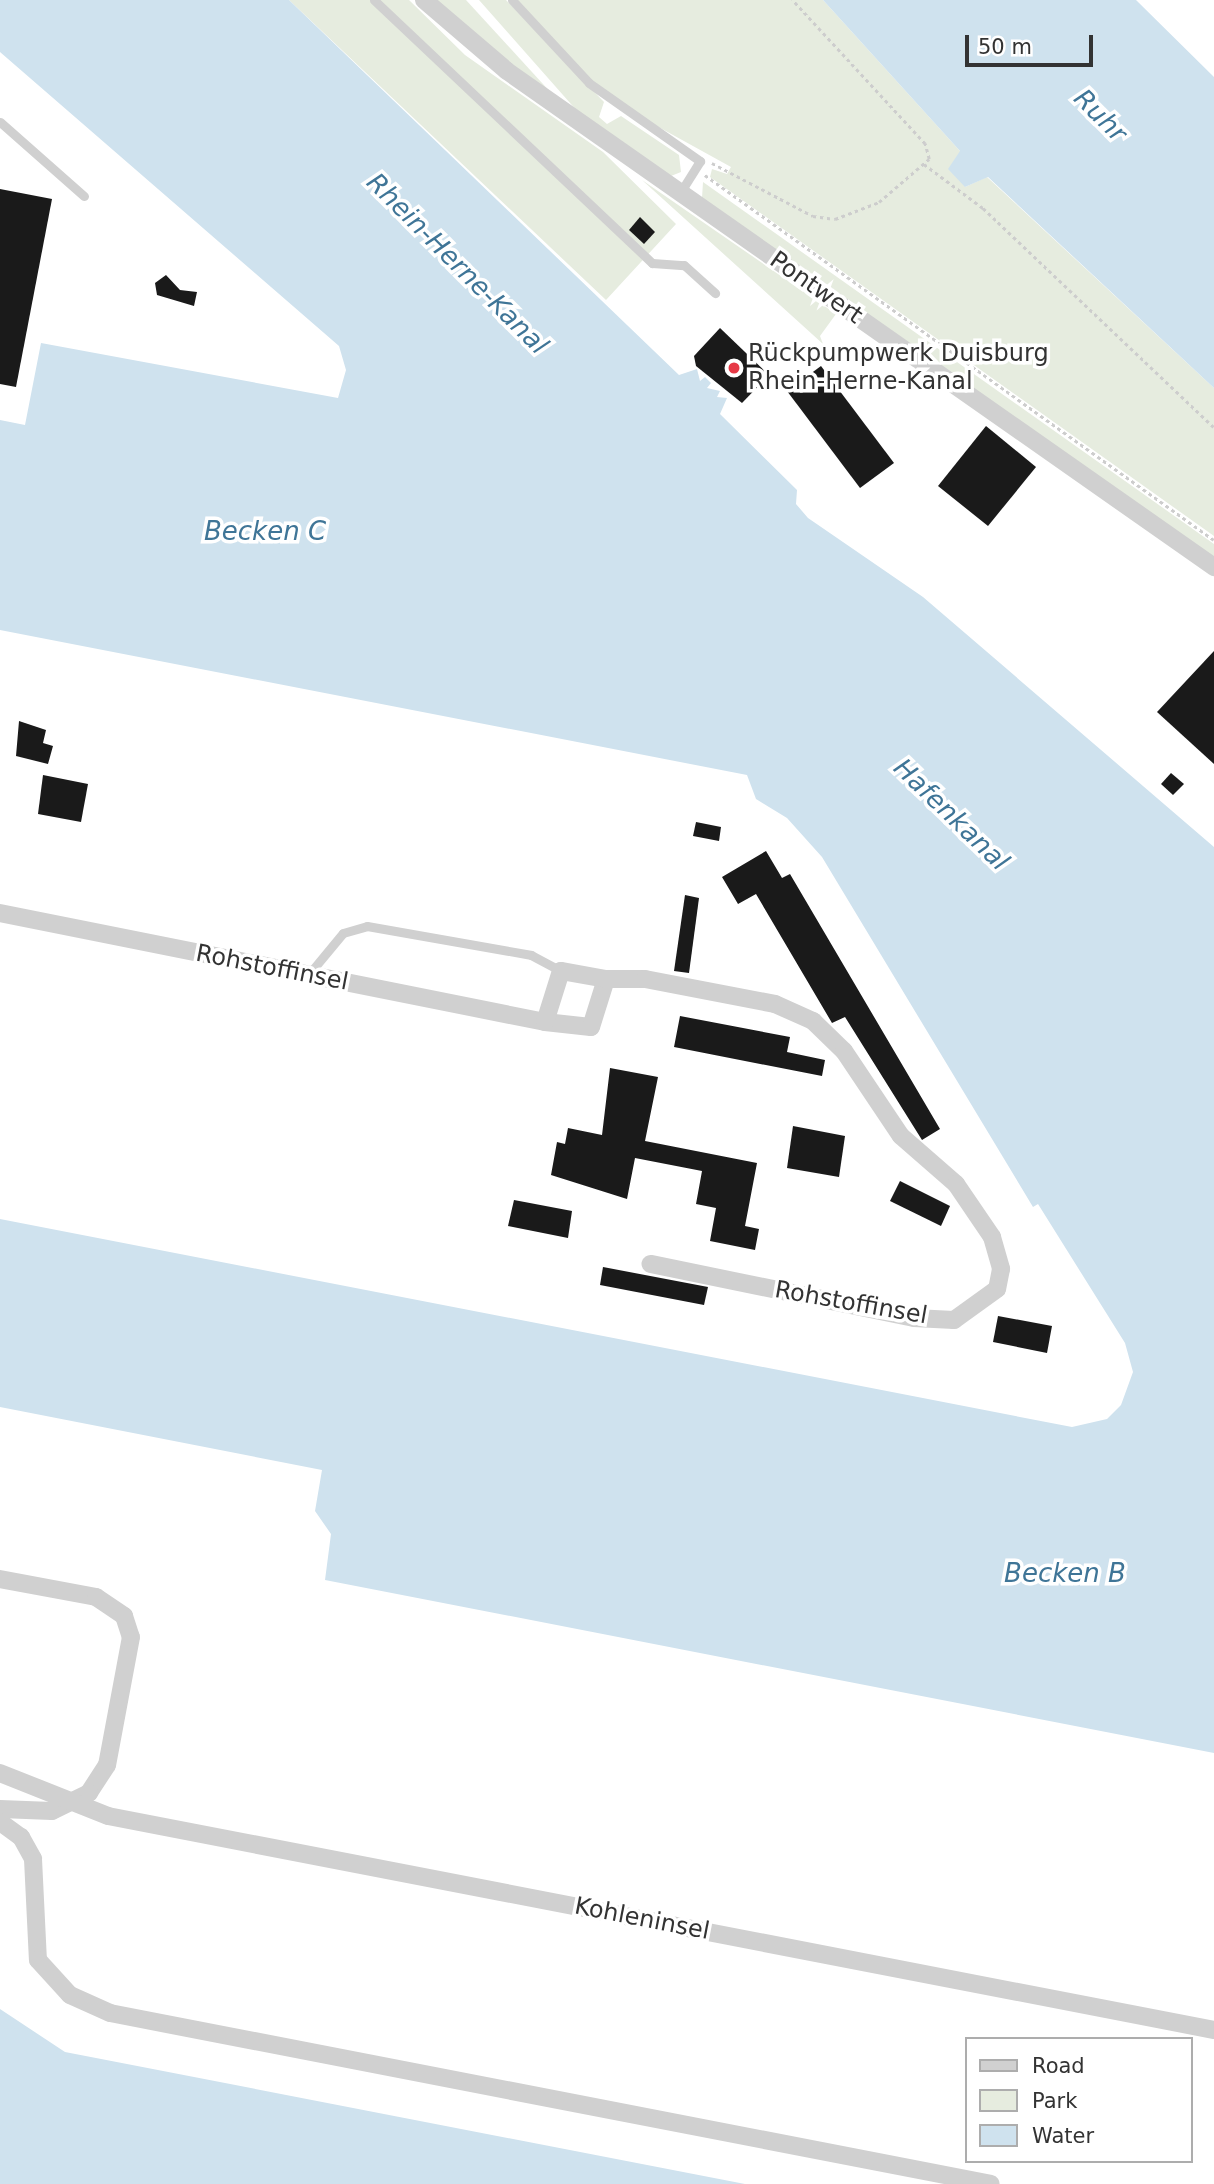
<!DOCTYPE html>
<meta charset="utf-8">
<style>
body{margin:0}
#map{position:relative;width:1214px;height:2184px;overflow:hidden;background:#fff;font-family:"DejaVu Sans",sans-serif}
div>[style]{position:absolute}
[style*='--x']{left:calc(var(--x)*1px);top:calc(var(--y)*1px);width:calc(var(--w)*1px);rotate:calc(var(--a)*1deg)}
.green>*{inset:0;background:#e6ecdf}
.water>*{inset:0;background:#cfe2ee}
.building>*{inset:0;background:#1a1a1a}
.path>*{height:2.5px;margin-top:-1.25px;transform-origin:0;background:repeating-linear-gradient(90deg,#cdcdcd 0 3.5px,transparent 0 7px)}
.lane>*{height:9px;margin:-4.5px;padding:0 4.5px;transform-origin:4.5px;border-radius:4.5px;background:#d0d0d0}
.street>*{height:18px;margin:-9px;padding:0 9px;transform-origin:9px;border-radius:9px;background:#d0d0d0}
.dots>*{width:19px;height:19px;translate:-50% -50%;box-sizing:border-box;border:4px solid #fff;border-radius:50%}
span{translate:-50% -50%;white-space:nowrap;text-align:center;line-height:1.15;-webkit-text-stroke:7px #fff;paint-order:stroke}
.street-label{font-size:24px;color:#333}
.poi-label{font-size:24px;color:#333}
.left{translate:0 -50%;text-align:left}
.water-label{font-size:26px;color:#3f7597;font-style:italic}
.legend{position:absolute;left:965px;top:2037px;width:228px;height:126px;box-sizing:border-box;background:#fff;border:2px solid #adadad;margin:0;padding:9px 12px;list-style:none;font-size:21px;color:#333}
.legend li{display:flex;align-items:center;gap:14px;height:35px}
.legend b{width:35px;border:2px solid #adadad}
.scale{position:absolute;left:965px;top:35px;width:128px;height:32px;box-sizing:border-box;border:4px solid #333;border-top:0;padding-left:9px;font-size:21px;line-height:24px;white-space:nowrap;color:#333;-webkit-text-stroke:5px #fff;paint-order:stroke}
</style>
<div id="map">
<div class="green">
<div style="clip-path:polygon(289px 0,409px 0,465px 55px,603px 152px,676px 224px,606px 300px)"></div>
<div style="clip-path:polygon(434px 0,466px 0,553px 95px,511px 66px)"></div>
<div style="clip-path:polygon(479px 0,506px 0,604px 102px,599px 117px,607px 124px,621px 116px,679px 155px,681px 172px,671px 176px,578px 112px)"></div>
<div style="clip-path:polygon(517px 0,823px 0,960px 151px,965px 187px,987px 177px,1214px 388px,1214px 536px,710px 177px,712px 169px,727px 174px,731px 167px,635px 114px,591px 80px)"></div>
<div style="clip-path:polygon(642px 180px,836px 314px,820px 336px,823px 344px)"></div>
<div style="clip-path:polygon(703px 182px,1214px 544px,1214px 559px,702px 198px)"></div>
</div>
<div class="water">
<div style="clip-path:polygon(0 0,289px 0,679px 375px,697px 369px,700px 381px,705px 377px,711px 383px,707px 388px,720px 391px,717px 397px,727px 398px,720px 414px,797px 490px,796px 504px,808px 518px,923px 597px,1214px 847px,1214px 1753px,325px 1580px,331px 1534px,315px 1511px,322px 1470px,0 1407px,0 1219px,1072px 1427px,1107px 1419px,1121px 1405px,1133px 1372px,1125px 1343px,1038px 1204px,1033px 1207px,822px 857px,787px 818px,756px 799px,747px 775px,0 630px,0 420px,25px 425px,41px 343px,338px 398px,346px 370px,339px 346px,0 52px)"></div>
<div style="clip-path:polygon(823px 0,1136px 0,1214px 77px,1214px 388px,988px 177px,965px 187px,948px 169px,960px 151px)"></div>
<div style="clip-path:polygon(0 2009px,65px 2052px,745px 2184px,0 2184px)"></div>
</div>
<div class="building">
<div style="clip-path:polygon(0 189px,52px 199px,16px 387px,0 384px)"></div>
<div style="clip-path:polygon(640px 217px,655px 232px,644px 244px,629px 230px)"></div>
<div style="clip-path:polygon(166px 275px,180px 290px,197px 292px,194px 306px,157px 295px,155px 283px)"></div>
<div style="clip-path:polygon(720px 328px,769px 375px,742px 403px,696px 366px,694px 356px)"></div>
<div style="clip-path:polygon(821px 366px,894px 463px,860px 488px,787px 391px)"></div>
<div style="clip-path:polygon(986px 426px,1036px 467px,988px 526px,938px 486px)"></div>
<div style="clip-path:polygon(1214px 651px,1214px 764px,1157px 712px)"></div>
<div style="clip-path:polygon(19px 721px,46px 730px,43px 743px,53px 746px,48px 764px,16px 756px)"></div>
<div style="clip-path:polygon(1171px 773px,1184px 784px,1173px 795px,1161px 784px)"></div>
<div style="clip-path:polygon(43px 775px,88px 784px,81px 822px,38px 814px)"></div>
<div style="clip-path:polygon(696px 822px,721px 827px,719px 841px,693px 836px)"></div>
<div style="clip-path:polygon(766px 851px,782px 878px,790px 874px,940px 1129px,922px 1140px,845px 1017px,832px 1023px,756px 894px,738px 904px,722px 877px)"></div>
<div style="clip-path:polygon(685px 895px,699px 898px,689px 973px,674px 971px)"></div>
<div style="clip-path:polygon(680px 1016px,790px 1037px,787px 1052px,825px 1060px,822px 1076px,674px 1047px)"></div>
<div style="clip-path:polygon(610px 1068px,658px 1077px,645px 1141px,757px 1163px,745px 1226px,759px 1229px,755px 1250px,710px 1241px,716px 1208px,696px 1204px,702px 1171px,635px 1158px,627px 1199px,551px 1175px,557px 1142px,565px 1144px,568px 1128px,602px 1135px)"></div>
<div style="clip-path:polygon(793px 1126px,845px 1136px,839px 1177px,787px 1168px)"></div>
<div style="clip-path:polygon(900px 1181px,950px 1206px,941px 1226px,890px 1201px)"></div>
<div style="clip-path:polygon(514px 1200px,572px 1211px,568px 1238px,508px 1226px)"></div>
<div style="clip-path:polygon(603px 1267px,708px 1287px,704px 1305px,600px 1285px)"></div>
<div style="clip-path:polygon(998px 1316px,1052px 1326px,1047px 1353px,993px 1342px)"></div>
</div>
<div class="path">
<div style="--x:712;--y:163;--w:114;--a:27.7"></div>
<div style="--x:813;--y:216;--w:22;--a:8"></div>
<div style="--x:835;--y:219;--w:47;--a:-21.1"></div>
<div style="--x:879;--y:202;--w:66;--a:-40.7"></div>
<div style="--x:929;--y:159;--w:16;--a:-105"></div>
<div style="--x:925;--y:144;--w:196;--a:-132.7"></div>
<div style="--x:924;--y:164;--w:74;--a:36.7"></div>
<div style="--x:983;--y:208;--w:318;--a:43.5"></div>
<div style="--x:705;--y:175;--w:626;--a:35.64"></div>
</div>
<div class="lane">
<div style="--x:374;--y:0;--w:383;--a:43.4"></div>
<div style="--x:652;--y:263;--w:32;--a:4"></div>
<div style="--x:684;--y:265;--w:42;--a:42.1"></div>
<div style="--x:512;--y:0;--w:113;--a:47.1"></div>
<div style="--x:589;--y:83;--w:136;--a:35.1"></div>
<div style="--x:700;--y:161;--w:38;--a:122"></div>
<div style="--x:0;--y:122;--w:112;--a:41.4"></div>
<div style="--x:309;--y:974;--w:53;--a:-50.3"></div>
<div style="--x:343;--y:933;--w:25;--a:-16"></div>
<div style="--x:367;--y:926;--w:167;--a:10"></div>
<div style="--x:531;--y:955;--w:34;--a:28"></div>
</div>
<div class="street">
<div style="--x:424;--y:0;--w:109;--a:40.5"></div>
<div style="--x:507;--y:71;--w:864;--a:35.05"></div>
<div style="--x:0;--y:913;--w:556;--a:11.31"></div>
<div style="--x:545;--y:1022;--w:46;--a:6.2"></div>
<div style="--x:591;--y:1027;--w:50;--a:-72.6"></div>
<div style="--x:606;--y:979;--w:46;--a:-169.9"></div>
<div style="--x:561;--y:971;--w:53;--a:107.4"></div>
<div style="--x:606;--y:979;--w:39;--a:0"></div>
<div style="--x:645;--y:979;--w:132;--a:10.9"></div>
<div style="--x:775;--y:1004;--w:42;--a:24.1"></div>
<div style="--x:813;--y:1021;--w:43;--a:44.1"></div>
<div style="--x:844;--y:1051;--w:102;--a:56.2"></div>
<div style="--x:901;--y:1136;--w:73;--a:41.1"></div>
<div style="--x:956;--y:1184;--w:64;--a:55.8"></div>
<div style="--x:992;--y:1237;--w:33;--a:74"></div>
<div style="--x:1001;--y:1269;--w:20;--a:101"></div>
<div style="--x:997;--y:1289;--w:53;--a:144.2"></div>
<div style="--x:954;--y:1320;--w:40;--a:-177.1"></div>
<div style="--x:914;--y:1318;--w:269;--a:-168.4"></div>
<div style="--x:0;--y:1579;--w:98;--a:10.6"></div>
<div style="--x:96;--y:1597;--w:34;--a:34"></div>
<div style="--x:124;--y:1616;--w:22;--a:72"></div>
<div style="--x:131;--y:1637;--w:130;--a:100.6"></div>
<div style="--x:107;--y:1765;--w:33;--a:123"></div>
<div style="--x:89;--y:1793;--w:41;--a:154.1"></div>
<div style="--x:52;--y:1811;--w:52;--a:-177.8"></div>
<div style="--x:0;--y:1773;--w:116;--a:21.7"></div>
<div style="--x:108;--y:1816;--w:1127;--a:10.95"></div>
<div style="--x:0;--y:1822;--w:26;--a:36"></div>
<div style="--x:21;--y:1837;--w:25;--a:61"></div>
<div style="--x:33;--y:1859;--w:101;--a:87.2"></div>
<div style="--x:38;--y:1960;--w:47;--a:47.6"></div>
<div style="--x:70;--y:1995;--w:44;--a:24.2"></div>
<div style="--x:110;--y:2013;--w:897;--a:10.98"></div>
</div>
<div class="dots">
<div style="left:734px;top:368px;background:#e63946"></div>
</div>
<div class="street-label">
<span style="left:816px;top:288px;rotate:35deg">Pontwert</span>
<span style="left:272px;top:968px;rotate:11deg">Rohstoffinsel</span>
<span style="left:851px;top:1303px;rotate:10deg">Rohstoffinsel</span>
<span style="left:642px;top:1919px;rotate:11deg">Kohleninsel</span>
</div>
<div class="poi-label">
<span class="left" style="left:748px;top:368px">Rückpumpwerk Duisburg<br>Rhein-Herne-Kanal</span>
</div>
<div class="water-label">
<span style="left:1100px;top:116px;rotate:45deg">Ruhr</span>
<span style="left:457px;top:264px;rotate:45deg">Rhein-Herne-Kanal</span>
<span style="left:265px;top:532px">Becken C</span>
<span style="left:951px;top:815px;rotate:44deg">Hafenkanal</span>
<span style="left:1065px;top:1574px">Becken B</span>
</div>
<ul class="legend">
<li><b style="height:9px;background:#d0d0d0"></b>Road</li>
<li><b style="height:19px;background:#e6ecdf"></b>Park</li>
<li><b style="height:19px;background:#cfe2ee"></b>Water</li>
</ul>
<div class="scale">50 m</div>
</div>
